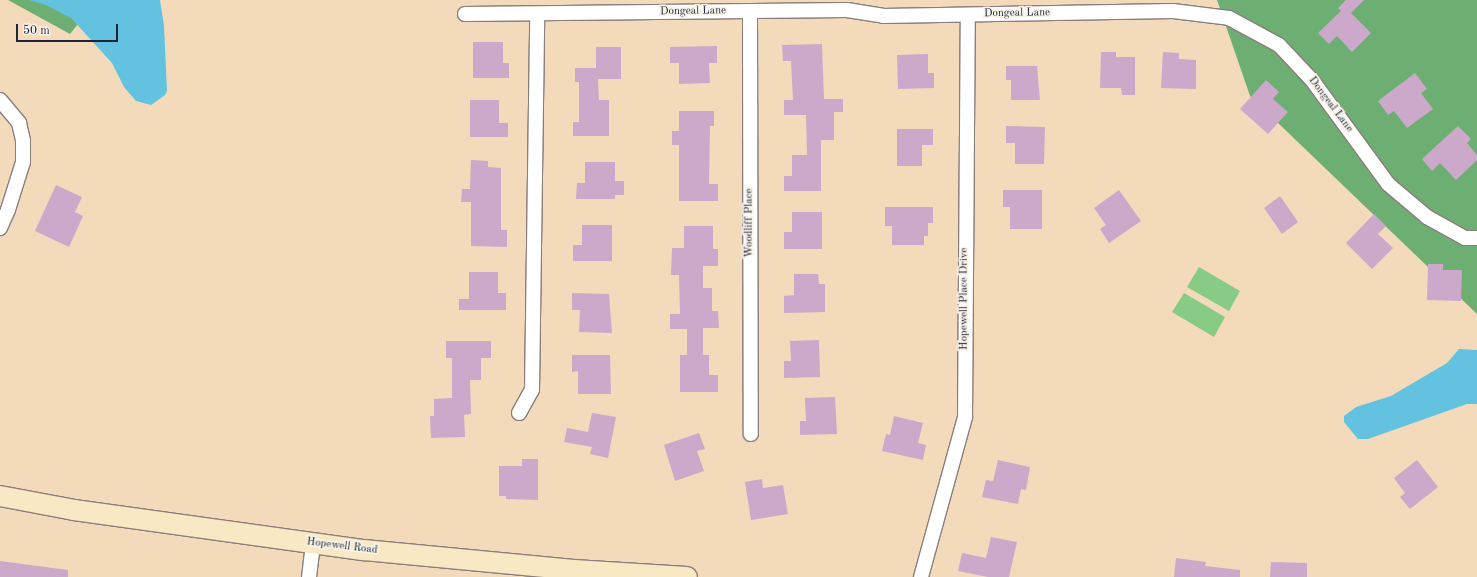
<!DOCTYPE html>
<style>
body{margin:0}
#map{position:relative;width:1477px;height:577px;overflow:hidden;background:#f2dabb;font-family:"Old Standard TT",serif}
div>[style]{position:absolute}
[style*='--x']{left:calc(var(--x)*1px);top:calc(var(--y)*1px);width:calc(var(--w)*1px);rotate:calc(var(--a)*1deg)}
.green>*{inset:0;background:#87cb84}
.forest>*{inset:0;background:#6daf72}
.water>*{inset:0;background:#62c2e0}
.building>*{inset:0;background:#cca8cb}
.roads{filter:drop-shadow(1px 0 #8a7e7b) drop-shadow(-1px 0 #8a7e7b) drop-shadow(0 1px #8a7e7b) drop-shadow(0 -1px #8a7e7b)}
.street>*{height:14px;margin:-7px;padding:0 7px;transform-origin:7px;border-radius:7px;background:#fff}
.secondary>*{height:20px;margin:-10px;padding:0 10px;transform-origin:10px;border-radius:10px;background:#f8e8c3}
span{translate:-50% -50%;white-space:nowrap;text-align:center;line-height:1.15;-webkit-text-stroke:3.5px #f7f3e8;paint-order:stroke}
.street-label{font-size:11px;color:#22223b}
.scale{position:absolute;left:16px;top:24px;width:102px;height:18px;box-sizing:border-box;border:2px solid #22223b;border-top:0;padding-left:5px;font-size:12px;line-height:14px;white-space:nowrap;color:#22223b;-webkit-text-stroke:3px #f7f3e8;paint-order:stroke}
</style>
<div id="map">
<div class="green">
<div style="clip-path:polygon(1199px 267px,1240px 291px,1229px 311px,1187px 287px)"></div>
<div style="clip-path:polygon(1184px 293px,1225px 317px,1214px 337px,1172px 312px)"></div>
</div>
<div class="forest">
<div style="clip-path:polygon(8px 0,97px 0,70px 34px)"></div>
<div style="clip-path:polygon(1217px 0,1477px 0,1477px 314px,1250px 96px)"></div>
</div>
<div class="water">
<div style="clip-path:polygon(29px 0,160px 0,164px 26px,167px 91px,165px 95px,151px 105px,136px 101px,124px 87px,112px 63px,71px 18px,46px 5px)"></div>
<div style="clip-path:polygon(1459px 349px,1477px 350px,1477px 404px,1467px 404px,1368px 439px,1358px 439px,1344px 422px,1344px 416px,1356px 407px,1391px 396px,1447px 363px)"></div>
</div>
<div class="building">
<div style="clip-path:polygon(1346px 0,1364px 0,1351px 13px,1371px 33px,1352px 52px,1337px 36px,1329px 44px,1318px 33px,1341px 11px,1338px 8px)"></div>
<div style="clip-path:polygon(473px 42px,503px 42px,503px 63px,509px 63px,509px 78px,473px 78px)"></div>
<div style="clip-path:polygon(822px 44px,824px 99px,843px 99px,843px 112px,834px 112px,834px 140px,821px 140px,821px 191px,784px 191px,784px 176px,792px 176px,792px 155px,807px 155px,806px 115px,784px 115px,784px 100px,793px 100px,791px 61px,783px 61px,782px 45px)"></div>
<div style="clip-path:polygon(717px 46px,717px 63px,709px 63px,710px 83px,679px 84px,679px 63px,670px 63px,670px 47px)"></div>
<div style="clip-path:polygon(596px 47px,621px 47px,621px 79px,598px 79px,599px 100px,609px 100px,609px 136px,573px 136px,573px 122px,579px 122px,579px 82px,575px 82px,575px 68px,596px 68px)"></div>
<div style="clip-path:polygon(1101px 52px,1116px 52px,1116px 57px,1135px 57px,1135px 95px,1122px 95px,1121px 88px,1100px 88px)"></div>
<div style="clip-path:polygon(1163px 52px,1179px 53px,1179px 59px,1196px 60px,1196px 89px,1161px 88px)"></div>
<div style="clip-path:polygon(928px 54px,928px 73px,934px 73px,934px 88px,898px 89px,897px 55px)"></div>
<div style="clip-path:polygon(1006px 66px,1037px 66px,1040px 100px,1011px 100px,1011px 80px,1006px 80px)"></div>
<div style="clip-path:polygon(1415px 73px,1427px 89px,1421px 93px,1433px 109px,1407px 128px,1394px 111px,1388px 115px,1378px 101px)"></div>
<div style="clip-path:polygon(1266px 80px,1279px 92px,1273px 99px,1288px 112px,1268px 134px,1240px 109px)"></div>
<div style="clip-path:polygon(470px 100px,499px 100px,499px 123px,508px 123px,508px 137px,470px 137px)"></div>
<div style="clip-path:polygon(679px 111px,714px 111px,714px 126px,710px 126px,709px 184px,718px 184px,718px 201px,679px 201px,679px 145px,672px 145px,672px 131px,679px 131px)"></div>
<div style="clip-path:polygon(1006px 126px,1045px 127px,1044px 164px,1015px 164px,1015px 143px,1006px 143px)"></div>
<div style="clip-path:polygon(1458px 126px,1471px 139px,1467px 143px,1477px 155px,1477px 160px,1456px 180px,1440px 163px,1432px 171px,1422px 159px)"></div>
<div style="clip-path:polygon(897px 129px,933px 129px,933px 145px,922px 145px,922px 166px,897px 166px)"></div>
<div style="clip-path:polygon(471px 160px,488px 161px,488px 167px,501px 168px,501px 230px,507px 230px,507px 247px,471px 246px,471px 202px,461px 202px,462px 189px,470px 189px)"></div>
<div style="clip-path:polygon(585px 162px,615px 162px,615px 181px,624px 181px,624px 195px,615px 195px,615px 199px,576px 199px,577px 183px,585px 183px)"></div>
<div style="clip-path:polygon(56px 185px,82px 197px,75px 212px,83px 216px,69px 247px,35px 231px)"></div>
<div style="clip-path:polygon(1003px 190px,1042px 190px,1042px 229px,1010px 229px,1010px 207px,1003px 207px)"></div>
<div style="clip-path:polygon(1119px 190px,1141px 221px,1109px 243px,1100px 229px,1106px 225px,1094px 208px)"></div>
<div style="clip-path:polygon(1280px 196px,1298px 222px,1282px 234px,1264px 208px)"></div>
<div style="clip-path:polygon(885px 207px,933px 207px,933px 223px,928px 223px,928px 236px,924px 236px,924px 245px,892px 245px,892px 226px,885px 226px)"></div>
<div style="clip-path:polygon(792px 212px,822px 212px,822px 249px,784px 249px,784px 232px,792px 232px)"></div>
<div style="clip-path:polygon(1374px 214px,1386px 226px,1378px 234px,1393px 248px,1372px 269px,1346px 243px)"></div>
<div style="clip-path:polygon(582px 225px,612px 225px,612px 261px,573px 261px,573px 245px,582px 245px)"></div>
<div style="clip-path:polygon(684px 226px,713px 226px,713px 249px,718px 249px,718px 266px,703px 266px,703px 288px,712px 288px,712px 311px,718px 311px,719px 328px,703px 328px,703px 355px,709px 355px,709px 375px,718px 375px,718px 392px,680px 392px,680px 355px,687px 355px,687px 329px,670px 329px,670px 314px,680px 314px,679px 275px,671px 275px,672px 248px,684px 248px)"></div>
<div style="clip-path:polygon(1428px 264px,1443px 264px,1443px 270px,1462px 270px,1461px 301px,1427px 300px)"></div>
<div style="clip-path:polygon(469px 272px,498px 272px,498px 293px,506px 293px,506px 310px,459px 310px,459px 299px,469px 299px)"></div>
<div style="clip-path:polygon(794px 274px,818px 274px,819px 284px,825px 284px,825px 312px,784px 313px,784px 296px,794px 295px)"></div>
<div style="clip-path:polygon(572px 293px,609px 294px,612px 333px,579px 332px,580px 310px,572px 310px)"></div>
<div style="clip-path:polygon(819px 340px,820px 377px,784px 378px,784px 361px,791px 361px,790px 341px)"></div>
<div style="clip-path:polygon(446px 341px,491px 341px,491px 358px,481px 358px,481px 380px,470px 380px,471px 414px,464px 415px,465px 437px,431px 438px,430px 416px,434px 416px,434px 399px,452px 398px,452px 358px,446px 358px)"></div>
<div style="clip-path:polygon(572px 355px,610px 355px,611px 394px,578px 394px,578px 371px,572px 372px)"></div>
<div style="clip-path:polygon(835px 397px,837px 434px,800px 435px,800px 421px,806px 421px,805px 398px)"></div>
<div style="clip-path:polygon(592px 413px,616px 417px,608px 458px,590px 454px,592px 447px,564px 442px,567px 428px,588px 432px)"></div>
<div style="clip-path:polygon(894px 416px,923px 423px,918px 443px,926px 445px,923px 460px,882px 451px,886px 434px,890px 435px)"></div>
<div style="clip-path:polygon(699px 433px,705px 449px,697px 451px,704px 471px,675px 481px,664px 445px)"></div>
<div style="clip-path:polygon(522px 459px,538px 459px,538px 500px,506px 499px,506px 496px,499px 496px,499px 466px,522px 466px)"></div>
<div style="clip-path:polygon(998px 460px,1030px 467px,1026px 490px,1021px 489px,1018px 504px,982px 497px,986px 480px,993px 481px)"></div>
<div style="clip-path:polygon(1417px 460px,1438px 487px,1410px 509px,1400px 497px,1405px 493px,1394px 478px)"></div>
<div style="clip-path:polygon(762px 479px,763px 488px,783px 485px,788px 514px,751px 520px,745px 482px)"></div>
<div style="clip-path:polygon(991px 537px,1017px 542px,1009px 577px,988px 577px,958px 571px,962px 553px,986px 558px)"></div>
<div style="clip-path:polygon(1176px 558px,1206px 562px,1205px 566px,1240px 570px,1240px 577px,1174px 577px)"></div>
<div style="clip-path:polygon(0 561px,68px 570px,68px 577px,0 577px)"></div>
<div style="clip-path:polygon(1271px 562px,1307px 563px,1307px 577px,1270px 577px)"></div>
</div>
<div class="roads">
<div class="street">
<div style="--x:750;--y:11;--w:423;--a:89.9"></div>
<div style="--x:465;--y:14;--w:382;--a:-0.6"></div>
<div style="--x:847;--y:10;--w:36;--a:9"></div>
<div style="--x:883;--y:16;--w:290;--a:-1"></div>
<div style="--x:1173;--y:11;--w:56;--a:7.1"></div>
<div style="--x:1229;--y:18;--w:57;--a:28.4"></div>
<div style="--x:1279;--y:45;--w:48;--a:46.7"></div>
<div style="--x:1312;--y:80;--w:129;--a:53.8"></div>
<div style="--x:1388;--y:184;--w:51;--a:40.2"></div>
<div style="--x:1427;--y:217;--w:43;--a:28.9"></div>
<div style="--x:1465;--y:238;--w:12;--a:0"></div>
<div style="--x:0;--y:100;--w:30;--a:50"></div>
<div style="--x:19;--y:123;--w:18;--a:77"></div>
<div style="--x:23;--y:141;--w:21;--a:90"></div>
<div style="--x:23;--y:162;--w:50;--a:107.4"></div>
<div style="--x:8;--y:210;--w:20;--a:114"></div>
<div style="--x:519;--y:413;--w:26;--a:-61"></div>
<div style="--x:532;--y:390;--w:376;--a:-89.2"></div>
<div style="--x:309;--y:577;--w:34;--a:-83"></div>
<div style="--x:921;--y:577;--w:166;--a:-74.6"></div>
<div style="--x:965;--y:417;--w:402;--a:-89.6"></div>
</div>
<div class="secondary">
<div style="--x:0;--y:496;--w:75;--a:10.7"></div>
<div style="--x:74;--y:510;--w:293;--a:7.9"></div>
<div style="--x:364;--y:550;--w:211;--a:5.4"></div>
<div style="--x:574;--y:570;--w:113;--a:3.5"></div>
</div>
</div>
<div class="street-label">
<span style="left:693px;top:12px;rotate:-1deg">Dongeal Lane</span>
<span style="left:1017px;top:14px;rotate:-1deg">Dongeal Lane</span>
<span style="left:1330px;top:105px;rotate:53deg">Dongeal Lane</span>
<span style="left:750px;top:223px;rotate:-90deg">Woodliff Place</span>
<span style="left:965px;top:299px;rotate:-90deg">Hopewell Place Drive</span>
<span style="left:342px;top:547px;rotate:7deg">Hopewell Road</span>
</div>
<div class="scale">50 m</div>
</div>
